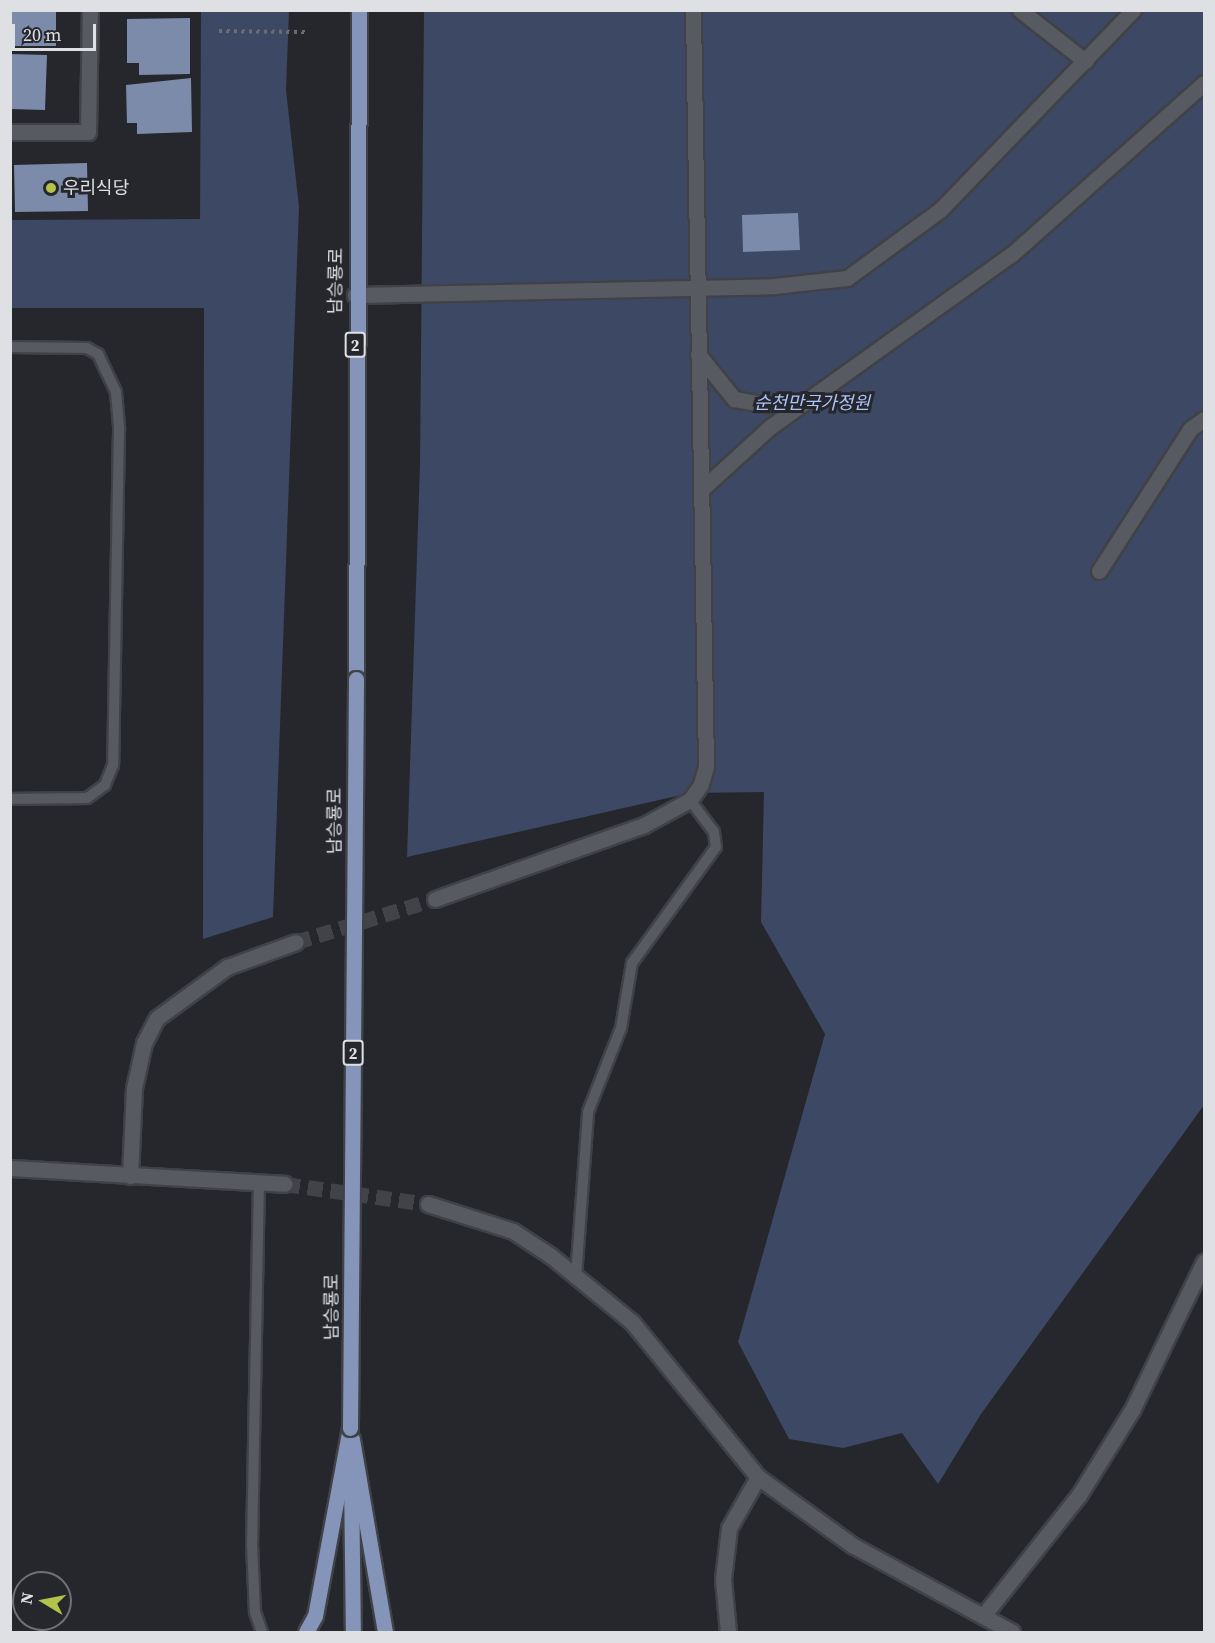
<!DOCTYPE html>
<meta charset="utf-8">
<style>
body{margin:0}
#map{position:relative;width:1215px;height:1643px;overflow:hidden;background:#25272d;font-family:"Source Serif 4","Noto Sans KR",serif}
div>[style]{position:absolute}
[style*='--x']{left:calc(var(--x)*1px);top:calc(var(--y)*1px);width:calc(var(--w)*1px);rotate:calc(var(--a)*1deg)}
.green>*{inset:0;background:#3c4864}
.building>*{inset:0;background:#7d8bab}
.street-tunnel>*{height:15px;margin-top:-7.5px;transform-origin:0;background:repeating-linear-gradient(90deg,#414348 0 15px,transparent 0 23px)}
.path>*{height:4px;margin-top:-2px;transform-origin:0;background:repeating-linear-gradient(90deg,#6b6d72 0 3px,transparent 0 7.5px)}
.roads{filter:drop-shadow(2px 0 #404247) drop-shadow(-2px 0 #404247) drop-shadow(0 2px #404247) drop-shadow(0 -2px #404247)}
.lane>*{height:10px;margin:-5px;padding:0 5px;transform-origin:5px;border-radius:5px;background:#575a60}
.street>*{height:15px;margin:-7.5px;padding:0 7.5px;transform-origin:7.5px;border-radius:7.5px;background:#575a60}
.primary>*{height:15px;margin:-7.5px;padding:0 7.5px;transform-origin:7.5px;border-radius:7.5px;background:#8595b9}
.bridges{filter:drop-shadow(2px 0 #404247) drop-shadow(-2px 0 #404247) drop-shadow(0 2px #404247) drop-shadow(0 -2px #404247)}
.primary-bridge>*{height:15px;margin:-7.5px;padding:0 7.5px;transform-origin:7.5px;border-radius:7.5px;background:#8595b9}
.dots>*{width:16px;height:16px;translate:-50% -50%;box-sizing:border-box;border:3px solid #25272d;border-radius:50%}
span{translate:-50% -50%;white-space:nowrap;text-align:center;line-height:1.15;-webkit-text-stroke:6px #25272d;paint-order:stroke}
.shield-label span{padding:2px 4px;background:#25272d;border:2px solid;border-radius:4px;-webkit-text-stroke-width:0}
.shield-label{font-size:16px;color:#dfe0e4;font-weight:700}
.poi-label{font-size:18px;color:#dfe0e4}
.left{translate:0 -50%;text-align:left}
.street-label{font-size:18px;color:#dfe0e4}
.park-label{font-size:18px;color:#adc5fb;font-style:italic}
.frame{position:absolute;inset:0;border:12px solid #dfe0e4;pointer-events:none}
.north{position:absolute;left:12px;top:1571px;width:60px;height:60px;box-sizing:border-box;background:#25272d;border:2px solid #6f7176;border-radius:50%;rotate:280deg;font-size:16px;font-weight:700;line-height:24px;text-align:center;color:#dfe0e4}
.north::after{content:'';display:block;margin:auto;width:21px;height:27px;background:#b3c24b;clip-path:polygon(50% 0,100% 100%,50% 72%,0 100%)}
.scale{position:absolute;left:12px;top:24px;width:84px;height:27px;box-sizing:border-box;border:3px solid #dfe0e4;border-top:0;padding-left:8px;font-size:18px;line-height:21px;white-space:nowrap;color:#dfe0e4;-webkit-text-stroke:4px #25272d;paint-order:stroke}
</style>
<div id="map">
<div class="green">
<div style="clip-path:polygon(201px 11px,289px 11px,286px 90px,299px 207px,273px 917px,203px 939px,204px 308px,10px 308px,11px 220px,200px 219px)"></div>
<div style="clip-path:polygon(424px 11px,1204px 11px,1204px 1105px,981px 1414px,938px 1484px,902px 1433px,843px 1448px,789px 1439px,738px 1342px,825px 1034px,761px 922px,764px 792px,690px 793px,407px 857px,420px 464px)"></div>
</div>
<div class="building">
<div style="clip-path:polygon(10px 10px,56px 10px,56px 46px,10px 46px)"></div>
<div style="clip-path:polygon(190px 18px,190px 74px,139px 75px,139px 63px,127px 63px,127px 19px)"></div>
<div style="clip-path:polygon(10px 54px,47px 55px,45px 110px,10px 109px)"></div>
<div style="clip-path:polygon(191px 78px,192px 132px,137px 134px,137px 123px,127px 123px,126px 85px)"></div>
<div style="clip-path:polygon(87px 163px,88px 211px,15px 212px,14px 165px)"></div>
<div style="clip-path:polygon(798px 213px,800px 250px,743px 252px,742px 215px)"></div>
</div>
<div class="street-tunnel">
<div style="--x:296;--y:942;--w:145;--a:-17.2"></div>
<div style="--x:285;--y:1184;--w:144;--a:8"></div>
</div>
<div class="path">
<div style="--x:219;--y:31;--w:86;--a:0.7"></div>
</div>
<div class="roads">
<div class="lane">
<div style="--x:10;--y:347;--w:77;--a:0.7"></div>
<div style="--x:87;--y:348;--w:13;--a:29"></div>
<div style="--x:98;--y:354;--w:42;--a:64.7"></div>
<div style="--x:116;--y:392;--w:38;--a:85"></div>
<div style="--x:119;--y:430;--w:335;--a:91"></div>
<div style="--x:113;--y:765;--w:22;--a:112"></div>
<div style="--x:105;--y:785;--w:22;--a:144"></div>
<div style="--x:87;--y:798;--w:77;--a:179.3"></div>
<div style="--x:259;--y:1182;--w:362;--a:91.1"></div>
<div style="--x:252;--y:1544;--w:68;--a:87.5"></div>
<div style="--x:255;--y:1612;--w:21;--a:71"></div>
<div style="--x:576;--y:1277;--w:165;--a:-85.8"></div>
<div style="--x:588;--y:1112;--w:90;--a:-68.6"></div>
<div style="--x:621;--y:1028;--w:66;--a:-80.4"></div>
<div style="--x:632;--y:963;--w:143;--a:-54.1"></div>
<div style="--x:716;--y:847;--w:15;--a:-98"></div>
<div style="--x:714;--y:832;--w:40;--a:-127"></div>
</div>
<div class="street">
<div style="--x:1020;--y:10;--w:83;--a:38.1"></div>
<div style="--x:10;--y:132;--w:78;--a:0"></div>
<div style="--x:88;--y:132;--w:122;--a:-89.1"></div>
<div style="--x:355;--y:295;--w:419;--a:-1.2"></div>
<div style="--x:774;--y:286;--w:73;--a:-6.3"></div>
<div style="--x:847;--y:278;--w:115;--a:-36.2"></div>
<div style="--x:940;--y:210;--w:278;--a:-46"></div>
<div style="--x:698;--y:354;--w:58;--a:51.3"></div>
<div style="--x:734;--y:399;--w:34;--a:10"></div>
<div style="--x:767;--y:405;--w:36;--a:-6"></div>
<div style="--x:702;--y:489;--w:92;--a:-42.4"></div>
<div style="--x:770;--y:427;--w:297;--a:-35.6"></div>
<div style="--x:1012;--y:254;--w:257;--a:-41.7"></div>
<div style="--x:1099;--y:571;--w:169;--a:-57.3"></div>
<div style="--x:1190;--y:429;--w:17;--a:-36"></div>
<div style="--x:435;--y:899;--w:222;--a:-19.5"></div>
<div style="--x:644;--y:825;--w:52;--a:-28.5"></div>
<div style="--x:690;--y:800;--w:19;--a:-55"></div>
<div style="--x:701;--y:784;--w:19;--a:-74"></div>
<div style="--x:706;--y:766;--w:756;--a:-90.99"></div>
<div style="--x:10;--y:1168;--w:275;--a:3.3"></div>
<div style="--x:130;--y:1176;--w:88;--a:-87.4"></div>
<div style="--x:134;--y:1088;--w:46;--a:-77.5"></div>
<div style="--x:144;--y:1043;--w:28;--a:-63"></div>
<div style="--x:157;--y:1018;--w:87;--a:-36.1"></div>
<div style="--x:227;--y:967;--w:73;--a:-19.9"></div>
<div style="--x:428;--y:1204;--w:89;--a:17.6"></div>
<div style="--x:513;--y:1231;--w:45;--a:33.3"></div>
<div style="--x:551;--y:1256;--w:104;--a:39.2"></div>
<div style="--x:632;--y:1322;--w:200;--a:50.9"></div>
<div style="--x:758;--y:1477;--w:116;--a:35.9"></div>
<div style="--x:852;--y:1545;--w:182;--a:28.5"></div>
<div style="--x:983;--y:1616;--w:154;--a:-51.6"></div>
<div style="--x:1079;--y:1495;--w:100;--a:-58.1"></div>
<div style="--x:1132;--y:1410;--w:165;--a:-64.1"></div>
<div style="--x:728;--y:1632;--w:53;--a:-95.4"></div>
<div style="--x:723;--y:1579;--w:51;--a:-83.3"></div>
<div style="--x:729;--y:1528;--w:59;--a:-60.4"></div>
</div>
<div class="primary">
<div style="--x:356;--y:679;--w:669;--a:-89.74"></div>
<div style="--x:352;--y:1439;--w:196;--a:80.3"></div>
<div style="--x:351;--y:1477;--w:155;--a:89.3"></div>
<div style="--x:306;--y:1632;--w:18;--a:-61"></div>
<div style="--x:315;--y:1616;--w:191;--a:-79.5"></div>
</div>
</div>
<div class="bridges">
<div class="primary-bridge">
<div style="--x:350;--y:1428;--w:749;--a:-89.54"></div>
</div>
</div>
<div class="dots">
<div style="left:51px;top:188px;background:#b3c24b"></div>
</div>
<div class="shield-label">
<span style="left:355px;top:345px">2</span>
<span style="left:353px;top:1053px">2</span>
</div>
<div class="poi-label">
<span class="left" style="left:63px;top:188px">우리식당</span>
</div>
<div class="street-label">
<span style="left:336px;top:281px;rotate:-89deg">남승룡로</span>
<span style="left:335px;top:821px;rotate:-90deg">남승룡로</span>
<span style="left:332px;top:1307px;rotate:-90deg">남승룡로</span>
</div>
<div class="park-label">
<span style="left:812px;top:403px">순천만국가정원</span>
</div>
<div class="frame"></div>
<div class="north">N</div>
<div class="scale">20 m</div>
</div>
